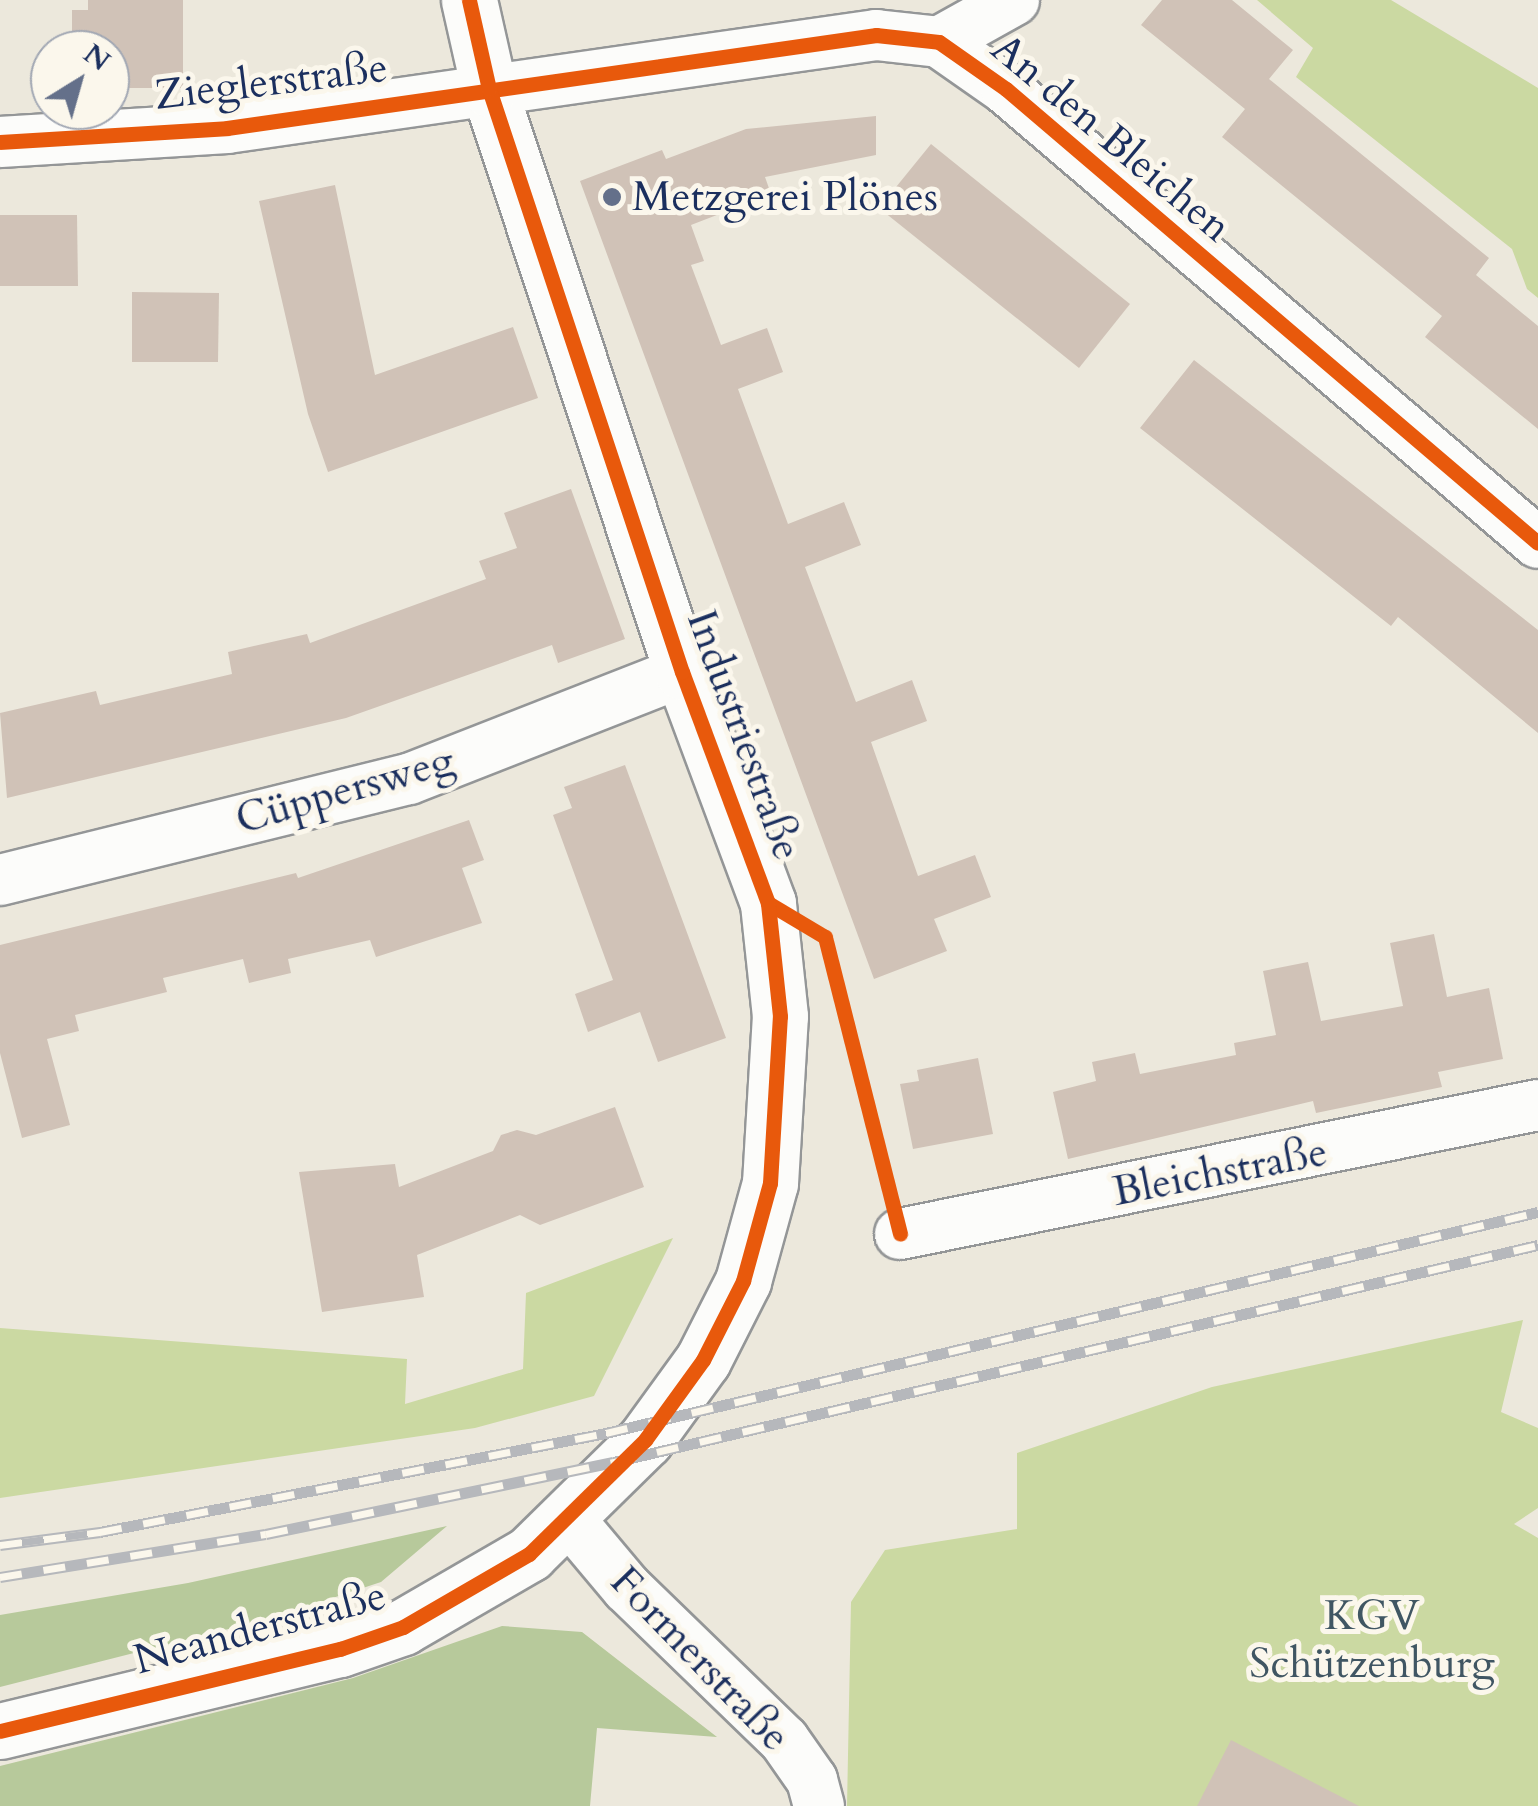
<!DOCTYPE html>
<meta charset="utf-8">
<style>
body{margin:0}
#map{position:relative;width:1538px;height:1806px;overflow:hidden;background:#ece8dc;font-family:Cardo,serif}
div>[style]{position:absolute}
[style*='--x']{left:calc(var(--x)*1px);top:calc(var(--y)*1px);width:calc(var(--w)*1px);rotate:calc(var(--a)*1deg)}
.green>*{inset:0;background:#cbd9a2}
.forest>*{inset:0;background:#b7c99b}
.building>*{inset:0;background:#d0c2b7}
.roads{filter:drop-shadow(2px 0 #949697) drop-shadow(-2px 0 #949697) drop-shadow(0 2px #949697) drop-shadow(0 -2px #949697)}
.minor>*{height:50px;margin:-25px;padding:0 25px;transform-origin:25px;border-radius:25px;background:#fcfcfa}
.tertiary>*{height:55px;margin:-27.5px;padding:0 27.5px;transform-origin:27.5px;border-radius:27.5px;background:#fcfcfa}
.rail>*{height:11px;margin-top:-5.5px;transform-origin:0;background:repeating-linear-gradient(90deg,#fbf7ec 0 22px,#b6b8bc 0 44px);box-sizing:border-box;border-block:2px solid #b6b8bc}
.cycleway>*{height:15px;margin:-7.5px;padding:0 7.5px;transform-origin:7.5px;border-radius:7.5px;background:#e8590c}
.dots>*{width:28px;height:28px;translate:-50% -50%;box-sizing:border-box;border:5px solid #fbf7ec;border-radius:50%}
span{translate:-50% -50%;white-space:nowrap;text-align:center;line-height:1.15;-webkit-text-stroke:10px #fbf7ec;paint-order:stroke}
.street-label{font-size:42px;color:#1b2f5e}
.poi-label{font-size:42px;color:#1b2f5e}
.left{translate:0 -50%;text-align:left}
.park-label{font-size:42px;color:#405663}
.north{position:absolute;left:30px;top:30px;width:100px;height:100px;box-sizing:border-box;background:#fbf7ec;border:2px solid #a1a7b3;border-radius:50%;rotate:37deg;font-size:28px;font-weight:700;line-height:40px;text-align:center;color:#1b2f5e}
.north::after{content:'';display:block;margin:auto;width:35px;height:45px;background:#64708a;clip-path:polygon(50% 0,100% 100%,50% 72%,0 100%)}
</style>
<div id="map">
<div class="green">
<div style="clip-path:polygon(1257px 0,1391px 0,1538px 88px,1538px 298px,1527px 289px,1512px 249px,1296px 77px,1313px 48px)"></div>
<div style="clip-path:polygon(673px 1238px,594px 1396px,475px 1428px,0 1498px,0 1328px,407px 1359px,405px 1404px,523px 1369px,526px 1293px)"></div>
<div style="clip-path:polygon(1523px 1320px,1501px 1412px,1538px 1428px,1538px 1508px,1514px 1524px,1538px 1538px,1538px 1806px,847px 1806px,851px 1602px,885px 1550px,1017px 1529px,1017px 1453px,1212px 1387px)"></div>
</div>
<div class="forest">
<div style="clip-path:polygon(447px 1526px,381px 1582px,272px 1618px,0 1687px,0 1615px,188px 1583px)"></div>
<div style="clip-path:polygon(502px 1626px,582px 1632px,717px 1737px,597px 1728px,590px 1806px,0 1806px,0 1766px,353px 1678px)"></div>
</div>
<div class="building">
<div style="clip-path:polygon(88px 0,183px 0,183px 88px,110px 88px,110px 50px,72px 50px,72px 10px,88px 10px)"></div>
<div style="clip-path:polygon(1162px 0,1232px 0,1293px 50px,1269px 79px,1489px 258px,1476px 275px,1538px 326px,1538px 429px,1425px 337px,1442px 316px,1222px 137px,1245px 109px,1141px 25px)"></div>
<div style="clip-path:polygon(876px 116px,876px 155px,765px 177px,771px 194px,691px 225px,704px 261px,691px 265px,721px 345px,767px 328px,783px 372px,738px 389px,788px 524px,844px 502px,861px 545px,805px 567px,856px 702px,912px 680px,927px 721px,871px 742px,918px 876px,975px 855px,991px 897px,934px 919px,947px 951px,874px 979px,580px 181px,662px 150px,666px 159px,746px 129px)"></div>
<div style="clip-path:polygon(931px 144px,1130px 304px,1079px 368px,879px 208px)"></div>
<div style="clip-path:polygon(335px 185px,375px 375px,513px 327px,538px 398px,328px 472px,308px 414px,259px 201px)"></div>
<div style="clip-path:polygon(0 215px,77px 215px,78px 286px,0 286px)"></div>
<div style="clip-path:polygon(132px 292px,219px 293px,218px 362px,132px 362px)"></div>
<div style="clip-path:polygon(1194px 360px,1538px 630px,1538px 733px,1398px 617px,1391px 626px,1140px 428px)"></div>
<div style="clip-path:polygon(571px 489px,625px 639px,558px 663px,552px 645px,346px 718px,7px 798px,0 713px,96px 691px,100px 705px,232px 674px,228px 652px,307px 634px,310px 643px,486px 579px,479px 561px,517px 548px,504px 513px)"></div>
<div style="clip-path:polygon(625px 765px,726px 1038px,658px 1062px,640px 1012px,588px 1032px,575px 994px,613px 980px,553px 815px,572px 808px,564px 787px)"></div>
<div style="clip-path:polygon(469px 820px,484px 860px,462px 868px,482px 923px,376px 957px,370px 940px,288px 959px,291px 973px,249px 983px,243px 959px,163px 978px,167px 992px,75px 1015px,79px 1031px,47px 1039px,70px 1125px,22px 1138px,0 1053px,0 945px,296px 873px,298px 878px)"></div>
<div style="clip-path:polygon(1434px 934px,1447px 997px,1489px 988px,1503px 1059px,1438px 1072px,1442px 1087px,1316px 1113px,1313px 1101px,1068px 1159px,1053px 1092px,1096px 1081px,1092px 1062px,1135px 1053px,1140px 1074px,1236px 1055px,1234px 1043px,1276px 1035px,1263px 971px,1308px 962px,1321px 1021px,1403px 1006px,1390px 943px)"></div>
<div style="clip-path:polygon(978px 1058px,993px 1134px,913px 1149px,900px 1084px,919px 1081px,917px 1070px)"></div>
<div style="clip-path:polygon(615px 1107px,644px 1187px,540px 1225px,520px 1215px,417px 1255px,424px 1297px,322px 1312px,299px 1172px,395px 1164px,399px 1187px,493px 1151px,501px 1135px,517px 1130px,536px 1135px)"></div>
<div style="clip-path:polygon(1231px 1740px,1359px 1806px,1197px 1806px)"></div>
</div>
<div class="roads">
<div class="minor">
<div style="--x:939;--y:42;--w:86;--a:-29.2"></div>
<div style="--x:0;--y:142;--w:227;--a:-3.5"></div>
<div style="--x:227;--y:128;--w:656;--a:-8.15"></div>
<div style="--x:876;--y:35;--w:63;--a:6.3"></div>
<div style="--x:939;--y:42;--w:82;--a:35"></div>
<div style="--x:1006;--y:89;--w:699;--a:40.48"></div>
<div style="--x:0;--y:880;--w:421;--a:-13.9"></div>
<div style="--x:409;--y:779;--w:293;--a:-21.4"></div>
<div style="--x:900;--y:1234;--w:651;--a:-11.43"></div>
<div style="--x:569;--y:1519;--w:90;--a:50"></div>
<div style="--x:627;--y:1588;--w:219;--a:44.1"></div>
<div style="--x:784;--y:1740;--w:49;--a:55"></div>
<div style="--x:812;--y:1780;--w:27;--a:75"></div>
</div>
<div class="tertiary">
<div style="--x:0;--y:1731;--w:350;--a:-13.6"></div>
<div style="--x:340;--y:1649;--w:67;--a:-19.2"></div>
<div style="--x:403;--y:1627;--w:146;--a:-30.1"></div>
<div style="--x:529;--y:1554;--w:163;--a:-44.5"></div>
<div style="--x:645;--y:1440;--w:99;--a:-54.1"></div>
<div style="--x:703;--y:1360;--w:89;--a:-63.1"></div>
<div style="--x:743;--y:1281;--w:102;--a:-74.6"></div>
<div style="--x:770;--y:1183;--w:167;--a:-86.6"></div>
<div style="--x:780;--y:1016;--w:114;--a:-96.1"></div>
<div style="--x:768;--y:903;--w:246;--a:-110.4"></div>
<div style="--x:682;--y:672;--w:614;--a:-108.32"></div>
<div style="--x:489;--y:89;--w:91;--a:-102.7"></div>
</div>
</div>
<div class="rail">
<div style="--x:0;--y:1545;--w:101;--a:-7.4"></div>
<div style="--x:100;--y:1532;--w:516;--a:-11.07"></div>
<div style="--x:606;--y:1433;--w:958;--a:-13.34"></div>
<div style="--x:0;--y:1577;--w:269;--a:-9.2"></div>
<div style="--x:266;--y:1534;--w:355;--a:-11.7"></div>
<div style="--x:614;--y:1462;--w:949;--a:-13.22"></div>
</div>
<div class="cycleway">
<div style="--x:0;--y:142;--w:227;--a:-3.5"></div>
<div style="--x:227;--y:128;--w:656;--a:-8.15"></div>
<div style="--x:876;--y:35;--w:63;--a:6.3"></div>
<div style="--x:939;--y:42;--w:82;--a:35"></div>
<div style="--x:1006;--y:89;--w:699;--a:40.48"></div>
<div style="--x:768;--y:903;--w:66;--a:30.8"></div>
<div style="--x:825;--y:937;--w:306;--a:75.8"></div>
<div style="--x:0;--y:1731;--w:350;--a:-13.6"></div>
<div style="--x:340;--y:1649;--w:67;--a:-19.2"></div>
<div style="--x:403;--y:1627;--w:146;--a:-30.1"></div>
<div style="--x:529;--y:1554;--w:163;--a:-44.5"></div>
<div style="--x:645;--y:1440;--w:99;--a:-54.1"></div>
<div style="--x:703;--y:1360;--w:89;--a:-63.1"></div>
<div style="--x:743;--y:1281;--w:102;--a:-74.6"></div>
<div style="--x:770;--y:1183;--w:167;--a:-86.6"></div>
<div style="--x:780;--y:1016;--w:114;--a:-96.1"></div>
<div style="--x:768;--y:903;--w:246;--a:-110.4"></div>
<div style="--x:682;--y:672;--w:614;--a:-108.32"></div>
<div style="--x:489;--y:89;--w:91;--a:-102.7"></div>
</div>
<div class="dots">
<div style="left:612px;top:197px;background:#64708a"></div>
</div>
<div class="street-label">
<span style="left:271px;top:82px;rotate:-7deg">Zieglerstraße</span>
<span style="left:1111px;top:138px;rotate:40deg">An den Bleichen</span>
<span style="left:744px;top:735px;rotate:70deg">Industriestraße</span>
<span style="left:345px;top:790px;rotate:-16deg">Cüppersweg</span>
<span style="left:1220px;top:1172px;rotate:-11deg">Bleichstraße</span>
<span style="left:260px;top:1628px;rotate:-15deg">Neanderstraße</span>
<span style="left:700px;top:1659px;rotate:46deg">Formerstraße</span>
</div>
<div class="poi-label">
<span class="left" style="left:632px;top:197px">Metzgerei Plönes</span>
</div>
<div class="park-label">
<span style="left:1372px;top:1640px">KGV<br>Schützenburg</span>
</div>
<div class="north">N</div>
</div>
